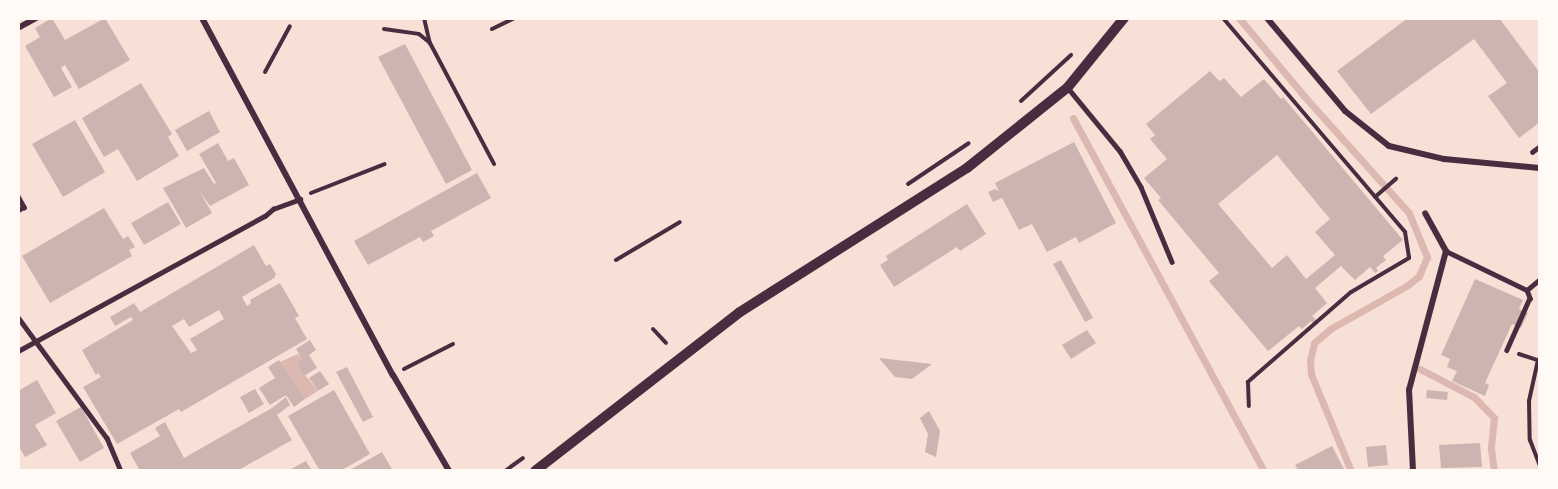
<!DOCTYPE html>
<style>
body{margin:0}
#map{position:relative;width:1558px;height:489px;overflow:hidden;background:#f7e1d7;font-family:Raleway,sans-serif}
div>[style]{position:absolute}
[style*='--x']{left:calc(var(--x)*1px);top:calc(var(--y)*1px);width:calc(var(--w)*1px);rotate:calc(var(--a)*1deg)}
.water>*{inset:0;background:#dcb8b0}
.stream>*{height:7px;margin:-3.5px;padding:0 3.5px;transform-origin:3.5px;border-radius:3.5px;background:#dcb8b0}
.building>*{inset:0;background:#ccb4b1}
.path>*{height:4px;margin:-2px;padding:0 2px;transform-origin:2px;border-radius:2px;background:#4a2c40}
.service>*{height:4.5px;margin:-2.25px;padding:0 2.25px;transform-origin:2.25px;border-radius:2.25px;background:#4a2c40}
.minor>*{height:6px;margin:-3px;padding:0 3px;transform-origin:3px;border-radius:3px;background:#4a2c40}
.tertiary>*{height:10px;margin:-5px;padding:0 5px;transform-origin:5px;border-radius:5px;background:#4a2c40}
span{translate:-50% -50%;white-space:nowrap;text-align:center;line-height:1.15;-webkit-text-stroke:4.5px #fffaf5;paint-order:stroke}
.frame{position:absolute;inset:0;border:20px solid #fffaf5;pointer-events:none}
</style>
<div id="map">
<div class="water">
<div style="clip-path:polygon(298px 354px,302px 359px,296px 364px,318px 391px,305px 399px,280px 362px)"></div>
</div>
<div class="stream">
<div style="--x:1239;--y:18;--w:102;--a:50.2"></div>
<div style="--x:1304;--y:96;--w:157;--a:48.1"></div>
<div style="--x:1409;--y:213;--w:48;--a:67.8"></div>
<div style="--x:1427;--y:257;--w:21;--a:113"></div>
<div style="--x:1419;--y:276;--w:14;--a:141"></div>
<div style="--x:1408;--y:285;--w:90;--a:150.6"></div>
<div style="--x:1330;--y:329;--w:21;--a:139"></div>
<div style="--x:1314;--y:343;--w:17;--a:103"></div>
<div style="--x:1310;--y:360;--w:14;--a:86"></div>
<div style="--x:1311;--y:374;--w:105;--a:67.6"></div>
<div style="--x:1073;--y:118;--w:401;--a:61.6"></div>
<div style="--x:1420;--y:369;--w:61;--a:27.4"></div>
<div style="--x:1474;--y:397;--w:29;--a:46"></div>
<div style="--x:1494;--y:418;--w:31;--a:96"></div>
<div style="--x:1491;--y:449;--w:22;--a:82"></div>
</div>
<div class="building">
<div style="clip-path:polygon(52px 18px,65px 40px,105px 18px,130px 60px,79px 89px,65px 65px,61px 68px,72px 87px,54px 97px,25px 46px,40px 37px,35px 28px)"></div>
<div style="clip-path:polygon(1408px 18px,1499px 18px,1540px 73px,1540px 122px,1519px 138px,1488px 96px,1507px 83px,1474px 39px,1371px 114px,1337px 71px)"></div>
<div style="clip-path:polygon(405px 44px,472px 170px,446px 184px,378px 57px)"></div>
<div style="clip-path:polygon(evenodd,1210px 71px,1219px 81px,1224px 78px,1241px 97px,1264px 79px,1281px 99px,1283px 97px,1403px 240px,1383px 256px,1386px 260px,1376px 268px,1378px 271px,1375px 273px,1370px 267px,1355px 280px,1341px 266px,1315px 288px,1327px 303px,1312px 316px,1317px 321px,1314px 324px,1311px 321px,1302px 329px,1299px 326px,1268px 351px,1209px 281px,1219px 273px,1158px 200px,1161px 198px,1144px 178px,1167px 159px,1150px 139px,1155px 135px,1146px 124px,1210px 71px,1277px 155px,1330px 219px,1315px 232px,1335px 255px,1306px 279px,1287px 255px,1272px 268px,1218px 204px,1277px 155px)"></div>
<div style="clip-path:polygon(141px 83px,172px 134px,168px 137px,179px 156px,137px 181px,118px 149px,104px 157px,82px 118px)"></div>
<div style="clip-path:polygon(209px 111px,220px 132px,187px 151px,175px 130px)"></div>
<div style="clip-path:polygon(75px 120px,105px 172px,63px 197px,32px 144px)"></div>
<div style="clip-path:polygon(1074px 142px,1116px 223px,1079px 243px,1076px 237px,1047px 252px,1032px 224px,1019px 230px,1002px 198px,993px 202px,988px 192px,995px 189px,999px 191px,995px 183px)"></div>
<div style="clip-path:polygon(218px 143px,228px 161px,234px 158px,249px 185px,210px 206px,200px 192px,212px 213px,186px 228px,163px 188px,204px 168px,214px 184px,216px 183px,199px 154px)"></div>
<div style="clip-path:polygon(477px 173px,491px 198px,431px 231px,434px 236px,423px 242px,420px 237px,368px 265px,354px 241px)"></div>
<div style="clip-path:polygon(168px 202px,181px 224px,144px 245px,131px 223px)"></div>
<div style="clip-path:polygon(967px 204px,986px 234px,960px 251px,957px 247px,894px 287px,880px 265px,888px 260px,886px 256px)"></div>
<div style="clip-path:polygon(104px 208px,123px 239px,128px 236px,135px 247px,129px 250px,132px 256px,50px 303px,22px 256px)"></div>
<div style="clip-path:polygon(evenodd,254px 245px,266px 266px,270px 264px,276px 274px,274px 278px,242px 297px,247px 306px,251px 303px,250px 300px,280px 283px,299px 316px,295px 318px,307px 339px,181px 412px,179px 409px,117px 444px,83px 387px,101px 377px,98px 373px,96px 375px,82px 350px,133px 320px,131px 317px,115px 326px,110px 317px,134px 303px,140px 312px,254px 245px,219px 310px,224px 319px,190px 339px,197px 350px,191px 353px,172px 326px,184px 319px,189px 327px,219px 310px)"></div>
<div style="clip-path:polygon(1061px 260px,1093px 318px,1085px 322px,1053px 264px)"></div>
<div style="clip-path:polygon(1475px 279px,1523px 300px,1519px 309px,1528px 313px,1521px 328px,1512px 324px,1485px 383px,1489px 385px,1485px 396px,1452px 381px,1457px 371px,1447px 367px,1450px 359px,1441px 355px)"></div>
<div style="clip-path:polygon(1087px 330px,1096px 343px,1071px 359px,1062px 345px)"></div>
<div style="clip-path:polygon(310px 340px,316px 350px,309px 355px,317px 368px,304px 376px,296px 363px,302px 359px,296px 349px)"></div>
<div style="clip-path:polygon(879px 358px,932px 364px,912px 379px,895px 377px)"></div>
<div style="clip-path:polygon(279px 360px,305px 399px,294px 407px,286px 395px,270px 405px,259px 388px,275px 378px,268px 367px)"></div>
<div style="clip-path:polygon(347px 367px,373px 417px,363px 422px,336px 372px)"></div>
<div style="clip-path:polygon(320px 371px,329px 384px,318px 391px,309px 378px)"></div>
<div style="clip-path:polygon(37px 380px,56px 413px,35px 425px,47px 445px,25px 457px,18px 445px,18px 391px)"></div>
<div style="clip-path:polygon(255px 389px,264px 404px,249px 413px,240px 397px)"></div>
<div style="clip-path:polygon(334px 390px,370px 454px,340px 471px,320px 471px,288px 416px)"></div>
<div style="clip-path:polygon(1427px 390px,1448px 392px,1447px 400px,1426px 398px)"></div>
<div style="clip-path:polygon(286px 397px,290px 405px,277px 415px,292px 440px,237px 471px,140px 471px,130px 453px,160px 436px,155px 428px,165px 422px,184px 458px,272px 408px)"></div>
<div style="clip-path:polygon(81px 407px,104px 448px,80px 462px,56px 421px)"></div>
<div style="clip-path:polygon(929px 411px,940px 431px,936px 457px,925px 452px,928px 434px,920px 418px)"></div>
<div style="clip-path:polygon(1480px 443px,1482px 467px,1441px 468px,1439px 445px)"></div>
<div style="clip-path:polygon(1386px 445px,1388px 465px,1368px 467px,1366px 447px)"></div>
<div style="clip-path:polygon(1332px 446px,1345px 471px,1299px 471px,1295px 465px)"></div>
<div style="clip-path:polygon(382px 452px,393px 471px,348px 471px)"></div>
<div style="clip-path:polygon(306px 461px,312px 471px,287px 471px,304px 462px)"></div>
</div>
<div class="path">
<div style="--x:424;--y:18;--w:26;--a:77"></div>
<div style="--x:430;--y:43;--w:137;--a:62.1"></div>
<div style="--x:1223;--y:18;--w:281;--a:49.6"></div>
<div style="--x:1405;--y:232;--w:26;--a:81"></div>
<div style="--x:1409;--y:258;--w:67;--a:149.6"></div>
<div style="--x:1351;--y:292;--w:137;--a:138.9"></div>
<div style="--x:1248;--y:382;--w:24;--a:88"></div>
<div style="--x:384;--y:29;--w:35;--a:8"></div>
<div style="--x:419;--y:34;--w:14;--a:39"></div>
<div style="--x:492;--y:29;--w:25;--a:-26"></div>
<div style="--x:265;--y:72;--w:52;--a:-61.5"></div>
<div style="--x:1021;--y:101;--w:68;--a:-42.6"></div>
<div style="--x:908;--y:184;--w:73;--a:-33.9"></div>
<div style="--x:311;--y:193;--w:79;--a:-21.4"></div>
<div style="--x:1375;--y:197;--w:28;--a:-41"></div>
<div style="--x:616;--y:260;--w:74;--a:-30.7"></div>
<div style="--x:653;--y:329;--w:19;--a:47"></div>
<div style="--x:1519;--y:354;--w:22;--a:18"></div>
<div style="--x:1538;--y:360;--w:42;--a:102.4"></div>
<div style="--x:1529;--y:401;--w:39;--a:89"></div>
<div style="--x:1530;--y:440;--w:28;--a:69"></div>
<div style="--x:404;--y:369;--w:55;--a:-27"></div>
<div style="--x:505;--y:471;--w:22;--a:-36"></div>
</div>
<div class="service">
<div style="--x:1068;--y:88;--w:82;--a:50.5"></div>
<div style="--x:1120;--y:151;--w:42;--a:59.7"></div>
<div style="--x:1141;--y:187;--w:81;--a:67.5"></div>
<div style="--x:1532;--y:152;--w:10;--a:-37"></div>
<div style="--x:18;--y:196;--w:13;--a:61"></div>
<div style="--x:24;--y:207;--w:7;--a:146"></div>
<div style="--x:1446;--y:251;--w:90;--a:25.7"></div>
<div style="--x:1527;--y:290;--w:9;--a:69"></div>
<div style="--x:1530;--y:298;--w:57;--a:113.9"></div>
<div style="--x:1527;--y:290;--w:17;--a:-40"></div>
<div style="--x:18;--y:317;--w:150;--a:53.7"></div>
<div style="--x:107;--y:438;--w:36;--a:67"></div>
<div style="--x:18;--y:351;--w:281;--a:-28.7"></div>
<div style="--x:265;--y:216;--w:11;--a:-41"></div>
<div style="--x:273;--y:209;--w:29;--a:-20"></div>
</div>
<div class="minor">
<div style="--x:202;--y:18;--w:405;--a:61.9"></div>
<div style="--x:393;--y:375;--w:111;--a:59.7"></div>
<div style="--x:1267;--y:18;--w:121;--a:50"></div>
<div style="--x:1345;--y:111;--w:56;--a:38.5"></div>
<div style="--x:1389;--y:146;--w:57;--a:13.3"></div>
<div style="--x:1444;--y:159;--w:96;--a:5.4"></div>
<div style="--x:18;--y:28;--w:21;--a:-29"></div>
<div style="--x:1413;--y:471;--w:81;--a:-92.8"></div>
<div style="--x:1409;--y:390;--w:144;--a:-75.1"></div>
<div style="--x:1446;--y:251;--w:43;--a:-118.9"></div>
</div>
<div class="tertiary">
<div style="--x:535;--y:471;--w:259;--a:-37.8"></div>
<div style="--x:740;--y:312;--w:269;--a:-32.4"></div>
<div style="--x:967;--y:168;--w:129;--a:-38.7"></div>
<div style="--x:1068;--y:87;--w:89;--a:-50.9"></div>
</div>
<div class="frame"></div>
</div>
